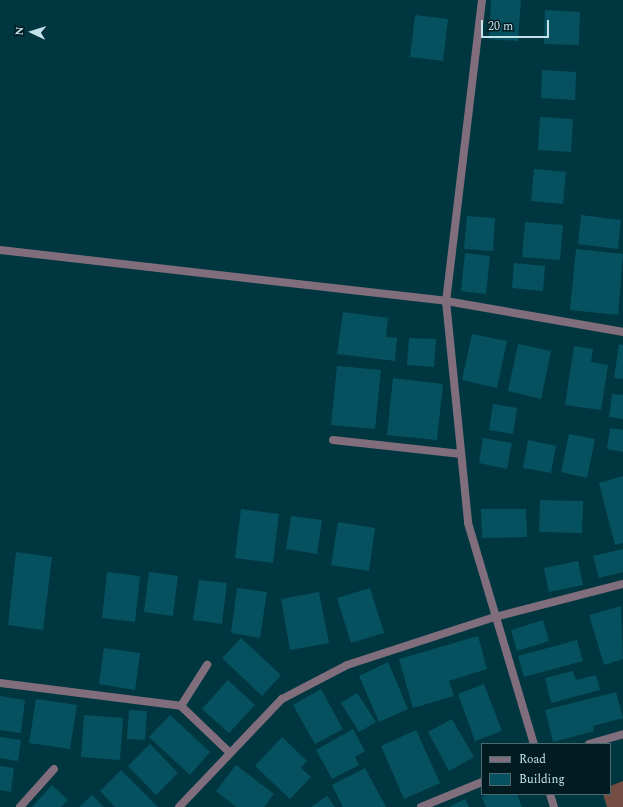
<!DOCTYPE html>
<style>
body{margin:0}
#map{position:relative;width:623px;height:807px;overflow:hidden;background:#003640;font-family:Spectral,serif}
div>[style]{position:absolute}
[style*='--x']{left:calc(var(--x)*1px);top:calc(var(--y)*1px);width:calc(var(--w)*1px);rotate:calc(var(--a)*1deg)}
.green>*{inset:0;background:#734c42}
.building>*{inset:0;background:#06515f}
.service>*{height:8px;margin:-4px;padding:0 4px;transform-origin:4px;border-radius:4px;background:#806e7c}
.minor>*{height:8px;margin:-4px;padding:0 4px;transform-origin:4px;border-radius:4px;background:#806e7c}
span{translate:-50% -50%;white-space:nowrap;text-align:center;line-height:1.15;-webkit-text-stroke:4px #011b21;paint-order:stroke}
.legend{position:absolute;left:481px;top:743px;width:130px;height:52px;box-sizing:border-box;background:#011b21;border:1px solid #4e6a71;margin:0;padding:5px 7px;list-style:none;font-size:12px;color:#c2e1e9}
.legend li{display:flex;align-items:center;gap:8px;height:20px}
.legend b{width:20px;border:1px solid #4e6a71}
.north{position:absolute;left:12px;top:12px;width:40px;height:40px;-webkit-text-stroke:3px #011b21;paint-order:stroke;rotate:274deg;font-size:11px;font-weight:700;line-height:16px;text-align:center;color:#c2e1e9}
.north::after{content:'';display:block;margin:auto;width:14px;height:18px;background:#c2e1e9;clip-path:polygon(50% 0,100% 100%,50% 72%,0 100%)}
.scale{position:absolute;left:481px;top:20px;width:68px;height:18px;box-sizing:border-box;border:2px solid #c2e1e9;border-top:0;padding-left:5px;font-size:12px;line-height:14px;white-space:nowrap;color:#c2e1e9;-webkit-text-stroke:3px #011b21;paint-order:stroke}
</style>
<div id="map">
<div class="green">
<div style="clip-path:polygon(623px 781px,623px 807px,607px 807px,603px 794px,610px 794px,610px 786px)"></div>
</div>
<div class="building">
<div style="clip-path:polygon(491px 0,521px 0,518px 41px,489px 39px)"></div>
<div style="clip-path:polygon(545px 10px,580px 12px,579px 45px,544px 44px)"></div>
<div style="clip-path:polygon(415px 15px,448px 19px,443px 61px,410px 57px)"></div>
<div style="clip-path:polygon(542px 70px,576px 72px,575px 100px,541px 98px)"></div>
<div style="clip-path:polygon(540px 117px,573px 119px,571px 152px,538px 150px)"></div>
<div style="clip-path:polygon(534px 169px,566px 172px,563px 204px,531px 201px)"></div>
<div style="clip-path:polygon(581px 215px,621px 220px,618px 249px,578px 244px)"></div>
<div style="clip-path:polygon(467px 216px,495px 218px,493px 251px,464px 249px)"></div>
<div style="clip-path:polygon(525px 222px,563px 225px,560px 260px,522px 257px)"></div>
<div style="clip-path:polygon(576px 249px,623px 254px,618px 315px,570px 310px)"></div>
<div style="clip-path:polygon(465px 253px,490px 256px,486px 294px,461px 291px)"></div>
<div style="clip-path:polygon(514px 263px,545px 266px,543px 291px,512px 288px)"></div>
<div style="clip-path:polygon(343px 312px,388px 318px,386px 337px,397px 338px,395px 361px,337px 354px)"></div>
<div style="clip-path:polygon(472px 334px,507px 341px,497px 388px,462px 380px)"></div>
<div style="clip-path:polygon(409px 338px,436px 339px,434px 367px,407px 365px)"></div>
<div style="clip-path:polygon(518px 344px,551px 351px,541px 399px,508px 391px)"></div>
<div style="clip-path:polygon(619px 344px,623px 345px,623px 379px,614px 378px)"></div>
<div style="clip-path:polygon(574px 346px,593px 349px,591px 362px,608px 365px,601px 410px,565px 405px)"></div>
<div style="clip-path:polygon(337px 366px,381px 370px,375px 429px,331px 425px)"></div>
<div style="clip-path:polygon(393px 378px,443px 384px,437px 440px,387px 435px)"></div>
<div style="clip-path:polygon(612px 394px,623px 395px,623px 419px,609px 417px)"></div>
<div style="clip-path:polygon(493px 404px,517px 408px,513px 434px,489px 430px)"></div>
<div style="clip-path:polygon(610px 428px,623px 430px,623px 452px,607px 449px)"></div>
<div style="clip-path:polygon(569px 434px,595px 439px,587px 478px,561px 472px)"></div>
<div style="clip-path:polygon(483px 438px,512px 443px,507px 469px,479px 463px)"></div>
<div style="clip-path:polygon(528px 440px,556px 446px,551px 473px,523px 468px)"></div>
<div style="clip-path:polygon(623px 476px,623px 543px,615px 545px,599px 483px)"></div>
<div style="clip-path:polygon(540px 500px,583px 501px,582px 533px,539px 532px)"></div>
<div style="clip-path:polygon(241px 509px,279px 514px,273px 563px,235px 558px)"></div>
<div style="clip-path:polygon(481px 509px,526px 509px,527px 537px,482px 538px)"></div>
<div style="clip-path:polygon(291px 516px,322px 520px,317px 554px,286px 549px)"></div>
<div style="clip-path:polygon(338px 522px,375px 528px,369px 571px,331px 565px)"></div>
<div style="clip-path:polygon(623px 549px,623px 572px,599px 578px,593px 556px)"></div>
<div style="clip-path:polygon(16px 552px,52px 557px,43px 630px,8px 625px)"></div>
<div style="clip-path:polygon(578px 561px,583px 585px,549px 592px,544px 568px)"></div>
<div style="clip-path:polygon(107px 572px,140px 576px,135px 622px,102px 618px)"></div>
<div style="clip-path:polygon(149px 572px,178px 576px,173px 616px,144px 612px)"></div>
<div style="clip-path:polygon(199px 580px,227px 583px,222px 624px,193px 620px)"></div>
<div style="clip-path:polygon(237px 588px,267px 592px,260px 638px,231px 633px)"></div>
<div style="clip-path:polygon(370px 588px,384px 633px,351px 643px,337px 598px)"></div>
<div style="clip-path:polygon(319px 592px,329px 643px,290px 650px,281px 599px)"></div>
<div style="clip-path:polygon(621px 606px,623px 659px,604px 665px,589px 615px)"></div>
<div style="clip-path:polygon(543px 620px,549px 641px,517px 651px,511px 630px)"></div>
<div style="clip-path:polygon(478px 636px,487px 669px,449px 681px,454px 696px,413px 708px,399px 659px)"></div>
<div style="clip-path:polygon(241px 638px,281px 675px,262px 696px,222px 658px)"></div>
<div style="clip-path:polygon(577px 640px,583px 661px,524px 677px,518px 656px)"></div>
<div style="clip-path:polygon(104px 648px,140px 653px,135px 690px,99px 684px)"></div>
<div style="clip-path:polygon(388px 662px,408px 709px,379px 722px,359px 676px)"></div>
<div style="clip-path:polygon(573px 671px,576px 680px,596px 675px,600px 690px,551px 703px,545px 678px)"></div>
<div style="clip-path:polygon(228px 680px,255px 705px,229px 733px,202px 709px)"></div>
<div style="clip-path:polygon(484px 684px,502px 731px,475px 741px,458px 694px)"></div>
<div style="clip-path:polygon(321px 689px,343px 729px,315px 744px,293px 705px)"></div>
<div style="clip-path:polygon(616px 692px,623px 718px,593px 726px,594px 731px,553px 742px,545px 710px)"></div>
<div style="clip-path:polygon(357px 693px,376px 722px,359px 732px,341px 703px)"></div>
<div style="clip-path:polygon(0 696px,25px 700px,21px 733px,0 730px)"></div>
<div style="clip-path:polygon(36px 699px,77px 705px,70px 749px,29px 743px)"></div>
<div style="clip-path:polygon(129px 710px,147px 711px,145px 740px,127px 739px)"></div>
<div style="clip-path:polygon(84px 715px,123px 718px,120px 760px,81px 757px)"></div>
<div style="clip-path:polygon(170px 715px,210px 752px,190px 775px,149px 737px)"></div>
<div style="clip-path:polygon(452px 719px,474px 757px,449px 771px,428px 732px)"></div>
<div style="clip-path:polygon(353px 729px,365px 751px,355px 757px,359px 765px,332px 779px,316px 750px)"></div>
<div style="clip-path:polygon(416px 730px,440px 783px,404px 799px,381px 746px)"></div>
<div style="clip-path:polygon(0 737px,21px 740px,18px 761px,0 758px)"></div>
<div style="clip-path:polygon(282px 737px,307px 761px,301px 768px,311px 777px,290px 799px,255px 766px)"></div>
<div style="clip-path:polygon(150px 744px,178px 773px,156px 795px,128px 766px)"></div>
<div style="clip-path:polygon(236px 765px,274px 794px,264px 807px,236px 807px,216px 791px)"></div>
<div style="clip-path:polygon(0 766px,14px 768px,11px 792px,0 790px)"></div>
<div style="clip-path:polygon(365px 768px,386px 807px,343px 807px,332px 785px)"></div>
<div style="clip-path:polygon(121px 770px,158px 807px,115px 807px,100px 791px)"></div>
<div style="clip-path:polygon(52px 785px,68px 800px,61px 807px,32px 807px)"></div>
<div style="clip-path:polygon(488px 794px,517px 794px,522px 807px,486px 807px,482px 797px)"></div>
<div style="clip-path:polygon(92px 795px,104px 807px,79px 807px)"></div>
<div style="clip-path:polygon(327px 796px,335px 807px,311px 807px)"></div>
<div style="clip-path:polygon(465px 799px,469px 807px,449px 807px)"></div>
</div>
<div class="service">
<div style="--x:0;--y:250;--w:449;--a:6.5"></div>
<div style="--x:446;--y:301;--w:180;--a:9.9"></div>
<div style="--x:333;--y:440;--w:129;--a:6.2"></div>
<div style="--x:0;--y:683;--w:182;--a:7.2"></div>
<div style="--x:181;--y:706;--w:66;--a:43.8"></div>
<div style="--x:181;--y:706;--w:49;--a:-57.6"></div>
<div style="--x:589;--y:744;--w:35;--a:-16"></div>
<div style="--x:20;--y:807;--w:51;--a:-48.2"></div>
<div style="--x:179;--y:807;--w:149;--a:-46.4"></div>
<div style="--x:282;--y:699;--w:73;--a:-27.6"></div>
<div style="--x:347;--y:665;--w:156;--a:-18"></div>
<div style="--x:495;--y:617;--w:132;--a:-14.5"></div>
<div style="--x:421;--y:807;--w:66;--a:-22.3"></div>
</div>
<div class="minor">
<div style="--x:482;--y:0;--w:303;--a:96.8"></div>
<div style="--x:446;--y:301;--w:223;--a:84.3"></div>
<div style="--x:468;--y:523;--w:231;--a:73.4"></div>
<div style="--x:550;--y:794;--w:14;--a:73"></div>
</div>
<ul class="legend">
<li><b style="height:5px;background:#806e7c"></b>Road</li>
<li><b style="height:11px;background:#06515f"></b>Building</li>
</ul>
<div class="north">N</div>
<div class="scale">20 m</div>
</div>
